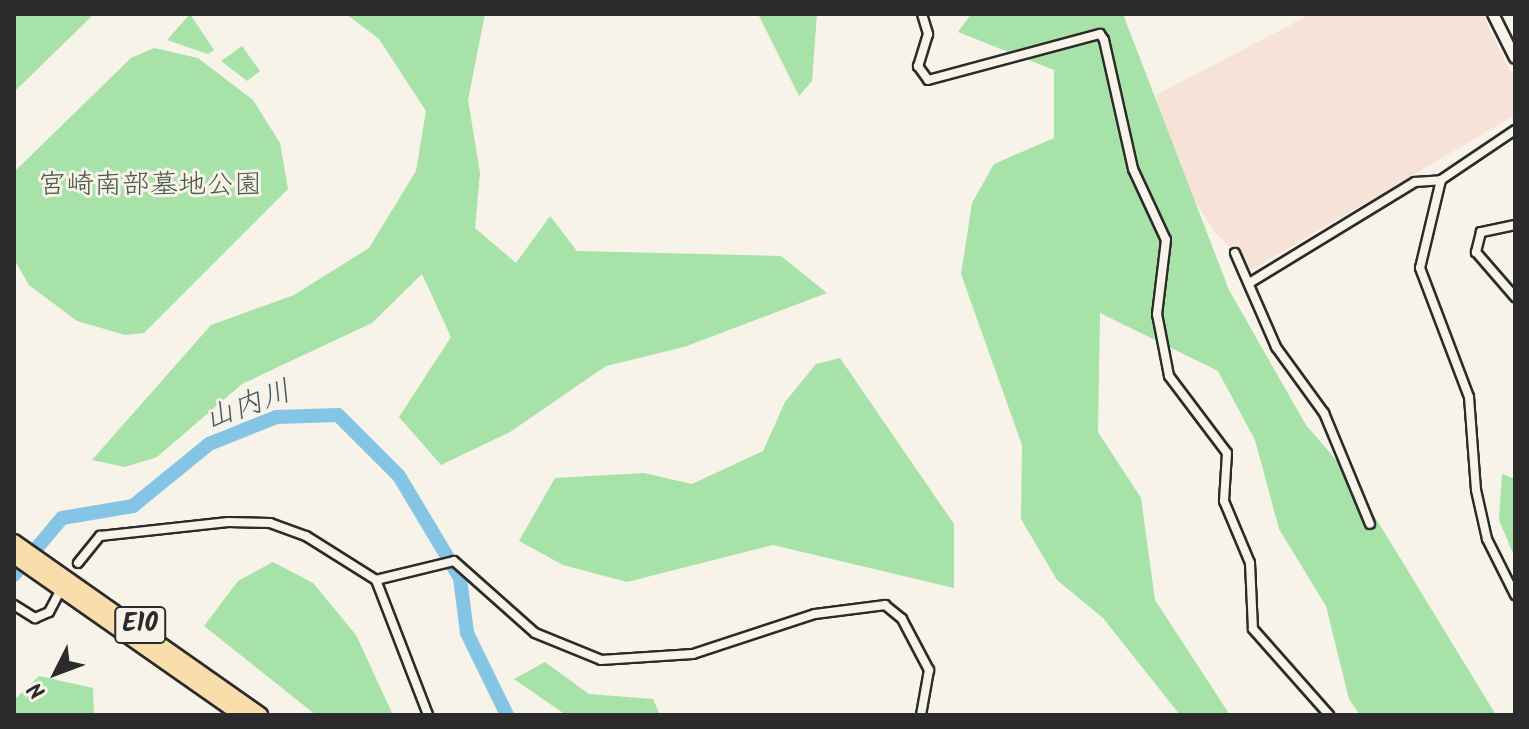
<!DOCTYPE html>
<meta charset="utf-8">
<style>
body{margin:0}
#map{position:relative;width:1529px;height:729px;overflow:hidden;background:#f7f3e8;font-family:Kalam,"Klee One",sans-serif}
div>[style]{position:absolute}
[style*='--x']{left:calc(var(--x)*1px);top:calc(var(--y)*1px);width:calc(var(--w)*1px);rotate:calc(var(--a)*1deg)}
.built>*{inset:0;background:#f7e2d8}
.green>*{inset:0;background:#a7e2a8}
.river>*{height:14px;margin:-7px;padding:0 7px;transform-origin:7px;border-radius:7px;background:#84c5e5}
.roads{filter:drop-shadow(2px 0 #2b2b2b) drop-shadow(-2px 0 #2b2b2b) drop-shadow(0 2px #2b2b2b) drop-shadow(0 -2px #2b2b2b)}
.minor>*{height:8px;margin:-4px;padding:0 4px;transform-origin:4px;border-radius:4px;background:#f7f3e8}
.tertiary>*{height:10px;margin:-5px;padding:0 5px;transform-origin:5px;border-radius:5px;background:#f7f3e8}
.motorway>*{height:14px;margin:-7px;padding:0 7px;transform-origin:7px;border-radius:7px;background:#f9deab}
span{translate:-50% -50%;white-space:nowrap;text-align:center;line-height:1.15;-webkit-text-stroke:6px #f7f3e8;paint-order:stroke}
.shield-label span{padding:2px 6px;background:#f7f3e8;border:2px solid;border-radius:6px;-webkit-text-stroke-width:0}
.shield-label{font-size:26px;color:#2b2b2b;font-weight:700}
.park-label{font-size:28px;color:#4a594a}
.water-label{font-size:30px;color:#465963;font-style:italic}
.frame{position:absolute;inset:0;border:16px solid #2b2b2b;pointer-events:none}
.north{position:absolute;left:16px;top:633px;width:80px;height:80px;-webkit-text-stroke:6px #f7f3e8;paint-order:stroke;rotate:228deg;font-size:22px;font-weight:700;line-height:32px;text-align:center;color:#2b2b2b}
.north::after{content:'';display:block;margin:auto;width:28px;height:36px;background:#2b2b2b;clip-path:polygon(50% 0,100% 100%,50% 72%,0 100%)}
</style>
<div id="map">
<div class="built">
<div style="clip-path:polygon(1311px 14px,1482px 14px,1515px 81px,1515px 115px,1251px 270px,1214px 231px,1173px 166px,1156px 95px)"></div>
</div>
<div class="green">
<div style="clip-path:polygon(14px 14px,94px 14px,14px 92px)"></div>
<div style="clip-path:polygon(190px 14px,214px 50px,208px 54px,167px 40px)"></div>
<div style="clip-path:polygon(346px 14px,485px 14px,468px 100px,480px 173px,475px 228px,516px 263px,550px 216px,577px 251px,781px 256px,827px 293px,684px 347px,606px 366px,510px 432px,441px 465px,399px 417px,451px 337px,422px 274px,372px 323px,242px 384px,157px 457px,125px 467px,92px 460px,211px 325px,294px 295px,369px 248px,416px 171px,426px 111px,379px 39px)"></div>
<div style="clip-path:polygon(758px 14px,817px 14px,812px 81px,799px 96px)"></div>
<div style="clip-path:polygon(971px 14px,1123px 14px,1229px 290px,1306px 425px,1350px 476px,1496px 715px,1360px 715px,1349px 699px,1326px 606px,1279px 529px,1255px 440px,1218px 371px,1100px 313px,1098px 432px,1141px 498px,1155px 600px,1230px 715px,1180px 715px,1103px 618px,1057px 580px,1021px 519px,1022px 445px,961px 274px,972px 203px,994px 164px,1054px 138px,1054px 70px,958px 32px)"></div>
<div style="clip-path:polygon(242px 46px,260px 71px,247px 81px,221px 61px)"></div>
<div style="clip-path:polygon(154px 48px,198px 58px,253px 100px,280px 143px,288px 189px,144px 333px,125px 335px,77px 321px,29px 285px,14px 259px,14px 172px,131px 58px)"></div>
<div style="clip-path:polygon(840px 358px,954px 524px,954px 588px,773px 545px,627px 582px,563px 565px,519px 541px,555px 478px,644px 473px,692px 484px,763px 451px,785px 402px,816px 364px)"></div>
<div style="clip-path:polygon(1502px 474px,1515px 479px,1515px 558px,1499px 520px)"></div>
<div style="clip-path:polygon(273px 562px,313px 583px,356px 635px,393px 715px,316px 715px,204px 626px,238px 581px)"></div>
<div style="clip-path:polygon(545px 662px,589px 694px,653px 699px,660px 715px,566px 715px,514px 679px)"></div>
<div style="clip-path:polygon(39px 676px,93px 688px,94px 715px,14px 715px,14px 700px)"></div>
</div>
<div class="river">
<div style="--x:14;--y:575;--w:75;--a:-49.9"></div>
<div style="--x:62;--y:518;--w:72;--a:-9.6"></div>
<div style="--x:133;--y:506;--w:98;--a:-39.2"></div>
<div style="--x:209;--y:444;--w:72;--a:-21.9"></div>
<div style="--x:276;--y:417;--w:62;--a:-1.8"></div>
<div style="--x:338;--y:415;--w:86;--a:45"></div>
<div style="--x:399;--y:476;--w:119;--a:59.1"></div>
<div style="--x:460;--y:578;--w:55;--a:82.7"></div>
<div style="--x:467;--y:633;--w:91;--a:64"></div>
</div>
<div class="roads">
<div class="minor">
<div style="--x:922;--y:14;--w:21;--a:73"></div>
<div style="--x:928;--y:34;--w:34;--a:107"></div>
<div style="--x:918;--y:66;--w:17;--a:54"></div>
<div style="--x:928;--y:80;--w:178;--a:-15"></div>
<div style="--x:1100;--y:34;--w:7;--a:56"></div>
<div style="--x:1104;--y:40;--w:132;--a:77.3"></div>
<div style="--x:1133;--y:169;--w:78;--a:65.1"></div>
<div style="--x:1166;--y:240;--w:75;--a:96.9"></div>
<div style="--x:1157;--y:314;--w:63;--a:79"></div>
<div style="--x:1169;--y:376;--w:96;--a:53"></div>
<div style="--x:1227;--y:453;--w:48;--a:93.6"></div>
<div style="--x:1224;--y:501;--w:67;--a:67.2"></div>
<div style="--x:1250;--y:563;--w:66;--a:87.4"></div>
<div style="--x:1253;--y:629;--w:115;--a:48.5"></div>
<div style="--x:1515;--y:130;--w:89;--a:146"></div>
<div style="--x:1441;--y:180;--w:90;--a:103.4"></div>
<div style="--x:1420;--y:268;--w:138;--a:69.2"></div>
<div style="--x:1469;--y:397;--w:93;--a:85.7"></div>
<div style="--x:1476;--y:490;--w:50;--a:77.3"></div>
<div style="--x:1487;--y:539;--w:63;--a:63.4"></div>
<div style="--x:1515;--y:225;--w:35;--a:168"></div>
<div style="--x:1481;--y:232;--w:21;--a:104"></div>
<div style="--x:1476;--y:252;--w:60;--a:49.1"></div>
<div style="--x:1235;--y:253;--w:103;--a:66.4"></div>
<div style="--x:1276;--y:347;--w:82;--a:54"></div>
<div style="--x:1324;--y:413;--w:120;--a:67.5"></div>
<div style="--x:1251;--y:282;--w:192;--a:-31.4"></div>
<div style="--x:1415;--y:182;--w:26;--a:-4"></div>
<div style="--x:78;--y:563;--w:35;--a:-51"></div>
<div style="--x:100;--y:536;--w:129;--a:-6.2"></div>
<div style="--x:228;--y:522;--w:42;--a:1.4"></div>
<div style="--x:270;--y:523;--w:38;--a:20"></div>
<div style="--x:306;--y:536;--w:83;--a:32.2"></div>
<div style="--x:376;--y:580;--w:145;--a:68.9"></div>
<div style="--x:376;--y:580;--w:80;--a:-13.7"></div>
<div style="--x:454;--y:561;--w:108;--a:41.6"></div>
<div style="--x:535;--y:633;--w:71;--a:22.2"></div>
<div style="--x:601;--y:660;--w:92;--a:-3.7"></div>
<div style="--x:693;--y:654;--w:128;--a:-18.2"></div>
<div style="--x:815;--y:614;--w:71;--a:-7.3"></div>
<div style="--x:885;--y:605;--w:22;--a:39"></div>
<div style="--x:902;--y:619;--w:58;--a:62.1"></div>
<div style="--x:929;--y:670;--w:46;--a:100.1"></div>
<div style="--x:14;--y:605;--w:25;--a:32"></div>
<div style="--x:35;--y:618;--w:15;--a:-23"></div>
<div style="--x:49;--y:612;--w:19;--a:-62"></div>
</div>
<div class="tertiary">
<div style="--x:1493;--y:14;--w:49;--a:63.4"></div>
</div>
<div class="motorway">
<div style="--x:14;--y:542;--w:301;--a:35.1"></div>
<div style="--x:14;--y:556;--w:277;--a:35"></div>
</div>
</div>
<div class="shield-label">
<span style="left:140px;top:625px">E10</span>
</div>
<div class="park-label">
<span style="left:150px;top:186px">宮崎南部墓地公園</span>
</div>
<div class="water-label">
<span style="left:248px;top:406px;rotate:-20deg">山内川</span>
</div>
<div class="frame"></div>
<div class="north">N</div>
</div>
